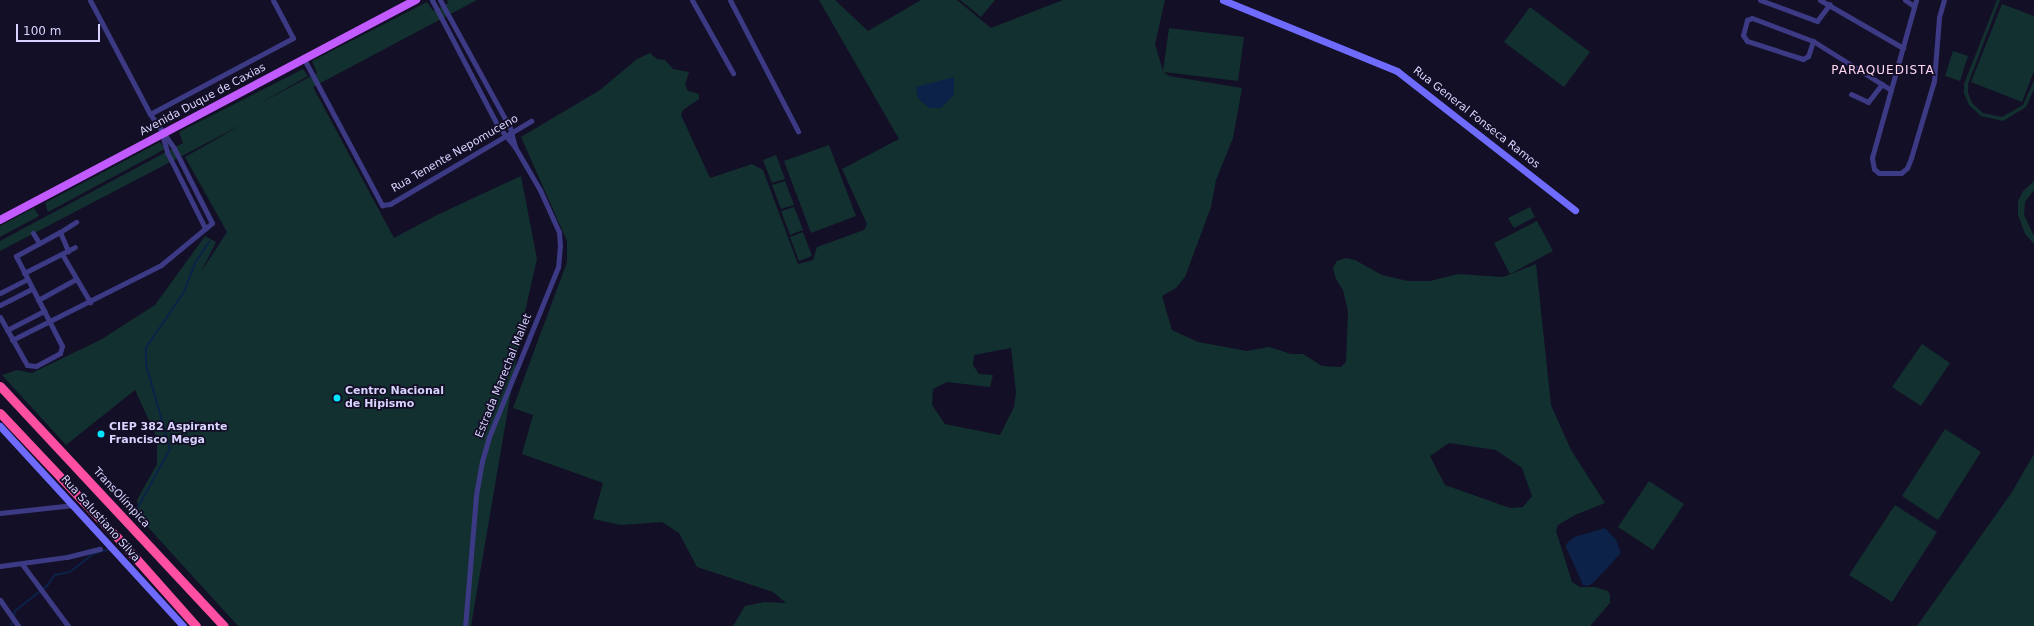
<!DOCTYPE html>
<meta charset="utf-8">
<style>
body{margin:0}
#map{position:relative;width:2034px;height:626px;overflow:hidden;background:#130f26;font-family:"DejaVu Sans",sans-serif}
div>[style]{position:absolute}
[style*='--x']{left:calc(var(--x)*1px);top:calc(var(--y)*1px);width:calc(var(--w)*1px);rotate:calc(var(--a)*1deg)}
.green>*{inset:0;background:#12302f}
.water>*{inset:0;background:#0c2248}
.stream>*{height:1.5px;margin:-0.75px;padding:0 0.75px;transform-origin:0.75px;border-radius:0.75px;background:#0c2248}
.street>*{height:5px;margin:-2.5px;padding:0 2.5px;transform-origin:2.5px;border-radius:2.5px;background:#3d3a85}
.secondary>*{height:7px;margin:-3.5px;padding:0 3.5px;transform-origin:3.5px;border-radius:3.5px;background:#6f6bff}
.primary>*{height:8px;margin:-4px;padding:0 4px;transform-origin:4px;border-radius:4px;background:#c25bff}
.highway>*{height:9px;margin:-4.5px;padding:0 4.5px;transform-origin:4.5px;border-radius:4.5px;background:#ff4fa3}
.dots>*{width:11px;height:11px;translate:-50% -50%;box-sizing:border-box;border:2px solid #130f26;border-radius:50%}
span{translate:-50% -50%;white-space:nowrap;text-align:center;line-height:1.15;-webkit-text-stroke:3.5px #130f26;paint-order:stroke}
.street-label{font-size:11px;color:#d9d4ff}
.poi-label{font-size:11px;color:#d9d4ff;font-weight:700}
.left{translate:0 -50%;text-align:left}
.neighbourhood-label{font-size:12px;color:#ffd6f0;letter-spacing:1px}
.scale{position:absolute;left:16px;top:24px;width:84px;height:18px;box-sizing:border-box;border:2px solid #d9d4ff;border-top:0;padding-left:5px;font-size:12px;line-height:14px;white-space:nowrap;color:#d9d4ff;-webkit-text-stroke:3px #130f26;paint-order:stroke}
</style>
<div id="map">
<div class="green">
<div style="clip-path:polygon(447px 0,477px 0,313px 87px,394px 238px,437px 215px,521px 176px,537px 259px,523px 321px,471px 626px,238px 626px,146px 525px,141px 527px,137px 500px,157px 464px,157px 438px,135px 390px,66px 445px,2px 375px,17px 370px,32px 373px,102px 339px,155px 305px,205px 236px,216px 242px,201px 272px,227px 232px,185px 157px,243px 124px,0 251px,0 241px,183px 143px,179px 132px,303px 69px,308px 76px,257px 105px,317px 73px,312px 61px,427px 2px,433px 11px,448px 3px)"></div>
<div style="clip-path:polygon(evenodd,819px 0,835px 0,868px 31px,921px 0,957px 0,991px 28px,1063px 0,1165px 0,1155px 44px,1163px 71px,1169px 28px,1244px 37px,1238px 81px,1164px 72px,1169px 76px,1242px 88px,1233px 138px,1216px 180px,1211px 207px,1185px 277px,1176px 288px,1162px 296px,1172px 330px,1198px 342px,1247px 351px,1269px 347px,1291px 354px,1303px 354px,1322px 366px,1341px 367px,1346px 362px,1348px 311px,1343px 290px,1336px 279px,1333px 268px,1337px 261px,1346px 258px,1355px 260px,1382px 275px,1408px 281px,1430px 281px,1458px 274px,1503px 277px,1536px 264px,1551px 405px,1571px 450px,1605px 503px,1575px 515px,1558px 525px,1556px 531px,1572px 582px,1580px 587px,1595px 587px,1608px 591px,1610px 595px,1610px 603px,1590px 626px,733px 626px,745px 606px,764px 602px,786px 603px,773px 592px,697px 567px,679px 533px,662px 522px,621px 525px,593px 519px,603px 483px,522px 454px,533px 415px,513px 408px,567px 262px,567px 241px,521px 137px,600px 90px,637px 59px,650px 53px,657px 59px,665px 60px,673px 69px,689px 72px,685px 85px,688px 91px,699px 94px,699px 99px,683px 110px,681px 115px,710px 178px,752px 164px,763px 170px,798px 264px,813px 260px,817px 247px,864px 230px,867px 224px,842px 169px,899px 139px,819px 0,1011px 348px,1016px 392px,1014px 407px,1000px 435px,945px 424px,932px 405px,933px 389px,947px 382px,990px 387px,993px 375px,979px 374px,973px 365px,974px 355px,1011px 348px,819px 0,1449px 443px,1496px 450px,1522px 468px,1532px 496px,1523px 507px,1510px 508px,1445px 485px,1430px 456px,1449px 443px)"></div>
<div style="clip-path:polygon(960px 0,995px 0,981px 17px)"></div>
<div style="clip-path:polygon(1997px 0,2000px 0,1968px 84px,1968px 93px,1972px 103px,1983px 113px,2002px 117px,2023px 105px,2034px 80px,2034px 89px,2026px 107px,2003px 121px,1981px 116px,1969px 105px,1964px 93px,1964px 84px)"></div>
<div style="clip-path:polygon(2002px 4px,2034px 16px,2034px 71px,2022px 102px,1971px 82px)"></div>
<div style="clip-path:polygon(1530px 7px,1590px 52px,1564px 87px,1504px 42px)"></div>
<div style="clip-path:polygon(1953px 51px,1968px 56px,1960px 81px,1945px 76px)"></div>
<div style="clip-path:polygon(160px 142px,165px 149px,48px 212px,45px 203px)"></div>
<div style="clip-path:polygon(829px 145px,856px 216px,811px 233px,784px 161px)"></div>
<div style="clip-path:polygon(776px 155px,785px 179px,772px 183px,763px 160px)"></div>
<div style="clip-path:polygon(785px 181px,794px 205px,781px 209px,772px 185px)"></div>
<div style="clip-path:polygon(2034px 181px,2034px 190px,2025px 202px,2024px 215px,2034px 236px,2034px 244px,2025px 234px,2018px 215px,2018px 201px,2023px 191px)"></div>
<div style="clip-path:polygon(794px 207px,803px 230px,790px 235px,781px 211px)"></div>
<div style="clip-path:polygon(1530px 207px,1535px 217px,1514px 228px,1508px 218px)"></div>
<div style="clip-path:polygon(34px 208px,39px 216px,0 237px,0 226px)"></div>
<div style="clip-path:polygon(1537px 221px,1553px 251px,1510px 274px,1494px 243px)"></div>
<div style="clip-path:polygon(803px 232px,812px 256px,799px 261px,790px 237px)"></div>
<div style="clip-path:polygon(1922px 344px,1950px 363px,1921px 406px,1892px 387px)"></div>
<div style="clip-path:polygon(1945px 429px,1981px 452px,1938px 520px,1902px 496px)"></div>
<div style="clip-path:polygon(2034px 454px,2034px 626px,1917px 626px,2012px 492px)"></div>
<div style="clip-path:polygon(1649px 481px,1684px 504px,1653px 550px,1618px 527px)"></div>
<div style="clip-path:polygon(1895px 505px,1937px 532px,1892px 602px,1849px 575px)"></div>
</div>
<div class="water">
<div style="clip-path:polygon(954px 77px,954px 95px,941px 108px,929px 108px,918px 98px,916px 87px)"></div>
<div style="clip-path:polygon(1605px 528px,1616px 540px,1621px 553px,1593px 583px,1588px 586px,1583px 585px,1566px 547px,1567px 543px,1574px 537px)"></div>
</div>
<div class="stream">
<div style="--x:136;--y:511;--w:71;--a:-61.3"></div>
<div style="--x:170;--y:449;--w:87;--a:-105.9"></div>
<div style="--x:146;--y:365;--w:17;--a:-90"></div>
<div style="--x:146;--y:348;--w:68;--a:-55.8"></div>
<div style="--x:184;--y:292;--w:31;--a:-69"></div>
<div style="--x:195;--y:263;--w:25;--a:-56"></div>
<div style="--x:14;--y:616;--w:5;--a:-79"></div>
<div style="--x:15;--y:611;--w:41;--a:-38"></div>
<div style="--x:47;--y:586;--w:14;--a:-54"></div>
<div style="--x:55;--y:575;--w:15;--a:-11"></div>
<div style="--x:70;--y:572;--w:29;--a:-38"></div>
<div style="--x:93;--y:554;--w:18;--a:-16"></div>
<div style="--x:11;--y:626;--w:6;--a:-72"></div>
</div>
<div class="street">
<div style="--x:432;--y:0;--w:142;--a:62.4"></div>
<div style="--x:498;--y:126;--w:27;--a:51"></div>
<div style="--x:515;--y:147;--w:50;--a:59.8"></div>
<div style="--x:540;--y:190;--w:46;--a:65.7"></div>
<div style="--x:559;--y:232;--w:13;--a:86"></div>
<div style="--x:560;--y:245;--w:22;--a:95"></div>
<div style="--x:558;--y:267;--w:183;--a:112.1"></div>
<div style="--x:489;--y:437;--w:25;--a:106"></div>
<div style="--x:482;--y:461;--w:36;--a:100"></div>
<div style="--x:476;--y:496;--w:130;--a:94.8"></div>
<div style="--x:440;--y:0;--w:146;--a:61.3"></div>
<div style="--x:510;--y:128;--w:20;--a:75"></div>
<div style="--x:692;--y:0;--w:84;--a:60.7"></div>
<div style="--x:730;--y:0;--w:148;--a:62.6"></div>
<div style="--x:1760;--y:0;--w:61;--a:20.2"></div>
<div style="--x:1817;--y:21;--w:21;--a:-53"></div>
<div style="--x:1820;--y:0;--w:96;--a:30"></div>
<div style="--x:1905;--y:0;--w:11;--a:34"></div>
<div style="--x:1916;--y:0;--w:164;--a:105.6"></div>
<div style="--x:1872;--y:158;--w:11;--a:80"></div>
<div style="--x:1874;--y:169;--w:6;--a:39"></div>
<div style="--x:1879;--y:173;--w:22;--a:0"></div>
<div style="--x:1901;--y:173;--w:8;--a:-40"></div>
<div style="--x:1907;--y:168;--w:11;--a:-68"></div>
<div style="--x:1911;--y:158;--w:80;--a:-73.4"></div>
<div style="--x:1934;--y:81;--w:64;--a:-85.5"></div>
<div style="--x:1939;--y:17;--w:18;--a:-74"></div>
<div style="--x:1813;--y:41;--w:16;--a:108"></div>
<div style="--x:1808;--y:56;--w:6;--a:149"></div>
<div style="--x:1803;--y:59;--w:59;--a:-162.2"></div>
<div style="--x:1747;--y:41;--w:7;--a:-124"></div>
<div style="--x:1743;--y:35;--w:16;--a:-75"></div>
<div style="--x:1747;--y:20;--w:5;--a:-22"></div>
<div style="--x:1752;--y:18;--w:65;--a:20.7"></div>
<div style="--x:1813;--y:41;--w:92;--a:32.1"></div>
<div style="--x:304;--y:59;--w:166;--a:61.9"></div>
<div style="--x:382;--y:205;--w:8;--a:-7"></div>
<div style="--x:390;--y:204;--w:164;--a:-30.5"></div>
<div style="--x:1851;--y:94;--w:19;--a:25"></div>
<div style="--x:1868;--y:102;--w:23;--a:-52"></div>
<div style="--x:150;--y:114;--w:162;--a:-28"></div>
<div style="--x:293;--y:38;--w:43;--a:-117.8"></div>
<div style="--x:163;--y:137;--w:16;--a:75"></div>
<div style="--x:167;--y:152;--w:85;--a:63.4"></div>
<div style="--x:60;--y:232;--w:19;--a:-32"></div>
<div style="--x:33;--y:233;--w:12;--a:59"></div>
<div style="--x:62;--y:254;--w:56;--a:59.7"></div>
<div style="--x:24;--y:273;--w:57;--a:-27"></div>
<div style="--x:0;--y:293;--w:30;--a:-27"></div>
<div style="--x:38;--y:300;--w:43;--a:-28.9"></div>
<div style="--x:0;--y:305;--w:36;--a:-27"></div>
<div style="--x:0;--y:317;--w:55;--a:60.6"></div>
<div style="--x:27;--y:365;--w:9;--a:6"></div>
<div style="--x:36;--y:366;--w:27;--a:-28"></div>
<div style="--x:60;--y:353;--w:7;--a:-74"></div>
<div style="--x:62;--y:346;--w:101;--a:-117.1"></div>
<div style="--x:16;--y:256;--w:50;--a:-28.6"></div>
<div style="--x:60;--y:232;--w:21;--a:67"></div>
<div style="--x:7;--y:330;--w:42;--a:-27.2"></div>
<div style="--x:12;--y:340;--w:167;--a:-26.7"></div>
<div style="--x:161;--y:265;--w:66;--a:-39.5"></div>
<div style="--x:212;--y:223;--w:84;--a:-116.9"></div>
<div style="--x:174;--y:148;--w:42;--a:-125.2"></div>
<div style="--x:150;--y:114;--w:129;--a:-117.8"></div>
<div style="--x:0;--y:513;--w:74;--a:-6.2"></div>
<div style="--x:22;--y:564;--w:77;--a:53.4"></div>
<div style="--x:0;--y:566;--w:68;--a:-7.7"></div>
<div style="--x:67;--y:557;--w:34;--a:-14"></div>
<div style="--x:0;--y:600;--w:32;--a:55"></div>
</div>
<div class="secondary">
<div style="--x:1223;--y:0;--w:188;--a:22.2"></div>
<div style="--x:1397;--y:71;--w:226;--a:38"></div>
<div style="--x:0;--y:426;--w:271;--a:47.5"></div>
</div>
<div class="primary">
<div style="--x:0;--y:220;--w:471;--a:-27.9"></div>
</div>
<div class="highway">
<div style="--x:0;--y:386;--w:328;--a:47"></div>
<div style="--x:0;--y:413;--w:170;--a:46.7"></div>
<div style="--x:117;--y:537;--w:119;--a:48.4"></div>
</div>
<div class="dots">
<div style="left:337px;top:398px;background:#00e5ff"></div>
<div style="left:101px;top:434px;background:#00e5ff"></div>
</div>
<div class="street-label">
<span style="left:203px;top:100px;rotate:-28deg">Avenida Duque de Caxias</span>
<span style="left:1476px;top:118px;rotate:38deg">Rua General Fonseca Ramos</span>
<span style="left:455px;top:154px;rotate:-30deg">Rua Tenente Nepomuceno</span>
<span style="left:504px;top:376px;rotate:-68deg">Estrada Marechal Mallet</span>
<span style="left:121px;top:498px;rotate:47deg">TransOlímpica</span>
<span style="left:100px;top:519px;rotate:48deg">Rua Salustiano Silva</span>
</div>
<div class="poi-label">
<span class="left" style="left:345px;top:398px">Centro Nacional<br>de Hipismo</span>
<span class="left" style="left:109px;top:434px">CIEP 382 Aspirante<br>Francisco Mega</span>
</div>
<div class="neighbourhood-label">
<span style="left:1883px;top:71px">PARAQUEDISTA</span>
</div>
<div class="scale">100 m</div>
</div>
